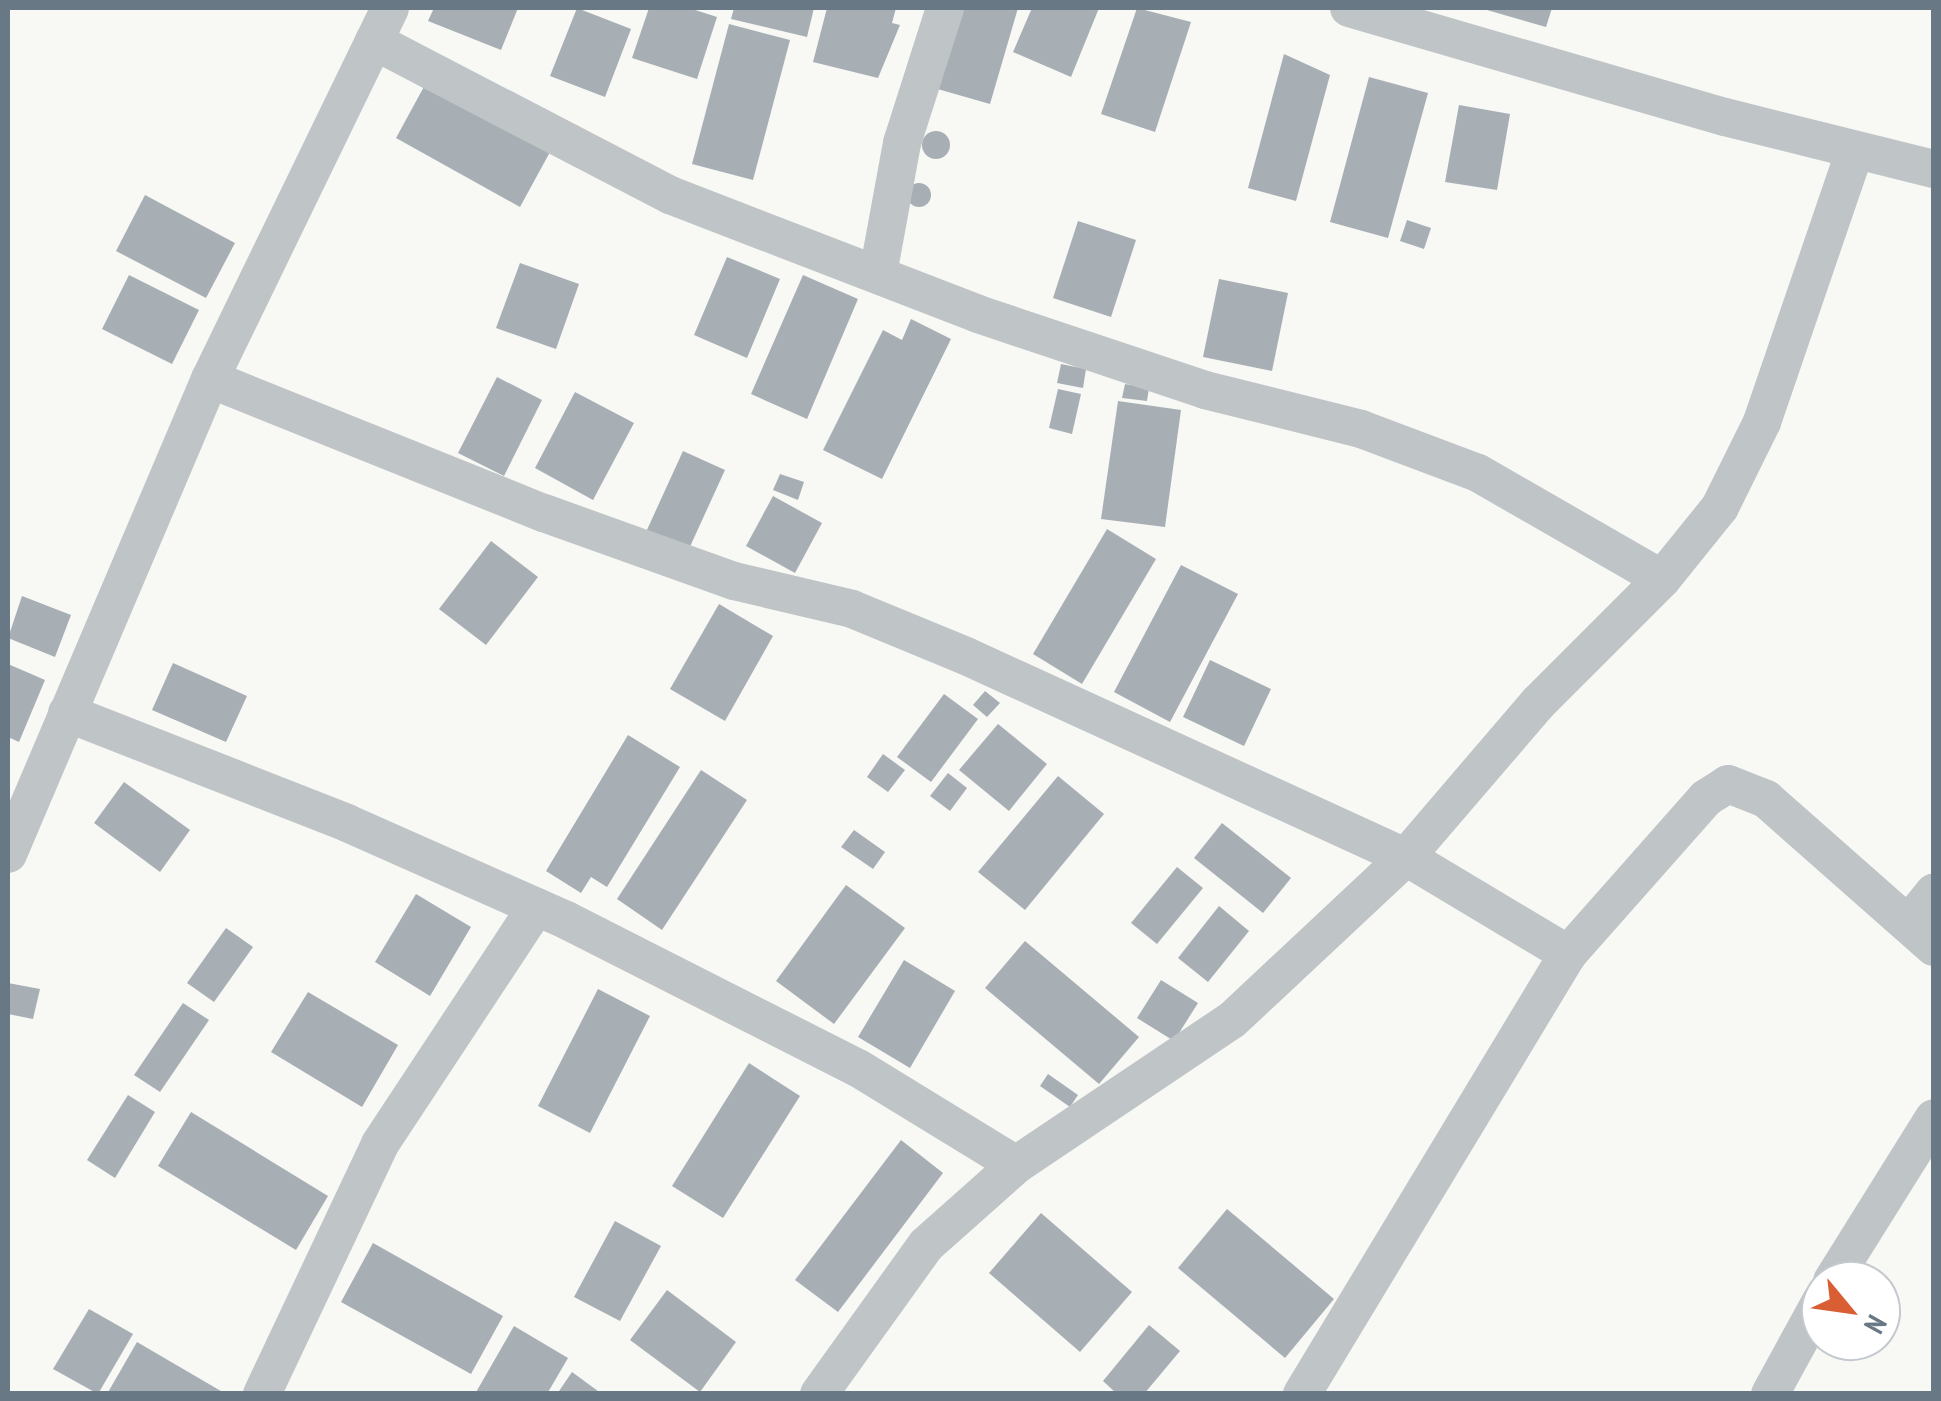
<!DOCTYPE html>
<style>
body{margin:0}
#map{position:relative;width:1941px;height:1401px;overflow:hidden;background:#f8f8f5;font-family:"PT Sans Narrow",sans-serif}
div>[style]{position:absolute}
[style*='--x']{left:calc(var(--x)*1px);top:calc(var(--y)*1px);width:calc(var(--w)*1px);rotate:calc(var(--a)*1deg)}
.building>*{inset:0;background:#a7afb5}
.round{border-radius:50%}
.street>*{height:38px;margin:-19px;padding:0 19px;transform-origin:19px;border-radius:19px;background:#bfc4c7}
span{translate:-50% -50%;white-space:nowrap;text-align:center;line-height:1.15;-webkit-text-stroke:10px #fff;paint-order:stroke}
.frame{position:absolute;inset:0;border:10px solid #697885;pointer-events:none}
.north{position:absolute;left:1801px;top:1261px;width:100px;height:100px;box-sizing:border-box;background:#fff;border:2px solid #c3c9ce;border-radius:50%;rotate:119deg;font-size:28px;font-weight:700;line-height:40px;text-align:center;color:#697885}
.north::after{content:'';display:block;margin:auto;width:35px;height:45px;background:#da5e33;clip-path:polygon(50% 0,100% 100%,50% 72%,0 100%)}
</style>
<div id="map">
<div class="building">
<div style="clip-path:polygon(434px 8px,518px 8px,501px 50px,428px 21px)"></div>
<div style="clip-path:polygon(577px 8px,631px 29px,605px 97px,550px 76px)"></div>
<div style="clip-path:polygon(649px 8px,689px 8px,717px 17px,697px 79px,632px 58px)"></div>
<div style="clip-path:polygon(734px 8px,814px 8px,807px 37px,731px 19px)"></div>
<div style="clip-path:polygon(827px 8px,896px 8px,892px 23px,900px 25px,878px 78px,813px 62px)"></div>
<div style="clip-path:polygon(957px 8px,1018px 8px,990px 104px,934px 88px)"></div>
<div style="clip-path:polygon(1032px 8px,1099px 8px,1071px 77px,1013px 52px)"></div>
<div style="clip-path:polygon(1137px 8px,1191px 22px,1155px 132px,1101px 114px)"></div>
<div style="clip-path:polygon(1480px 8px,1552px 8px,1546px 27px)"></div>
<div style="clip-path:polygon(729px 24px,790px 40px,753px 180px,692px 164px)"></div>
<div style="clip-path:polygon(1284px 54px,1330px 75px,1296px 201px,1248px 188px)"></div>
<div style="clip-path:polygon(1369px 77px,1428px 93px,1388px 238px,1330px 222px)"></div>
<div style="clip-path:polygon(426px 83px,550px 152px,520px 207px,396px 138px)"></div>
<div style="clip-path:polygon(1459px 105px,1510px 114px,1497px 190px,1445px 182px)"></div>
<div class="round" style="left:922px;top:131px;width:28px;height:28px"></div>
<div class="round" style="left:907px;top:183px;width:24px;height:24px"></div>
<div style="clip-path:polygon(145px 195px,235px 243px,206px 298px,116px 251px)"></div>
<div style="clip-path:polygon(1407px 220px,1431px 228px,1424px 249px,1400px 241px)"></div>
<div style="clip-path:polygon(1078px 221px,1136px 240px,1111px 317px,1053px 298px)"></div>
<div style="clip-path:polygon(727px 257px,780px 279px,747px 358px,694px 335px)"></div>
<div style="clip-path:polygon(520px 263px,579px 284px,556px 349px,496px 328px)"></div>
<div style="clip-path:polygon(129px 275px,199px 310px,172px 364px,102px 329px)"></div>
<div style="clip-path:polygon(803px 275px,858px 299px,807px 419px,751px 394px)"></div>
<div style="clip-path:polygon(1219px 279px,1288px 293px,1272px 371px,1203px 357px)"></div>
<div style="clip-path:polygon(911px 319px,951px 339px,882px 479px,823px 450px,883px 330px,902px 340px)"></div>
<div style="clip-path:polygon(1061px 364px,1086px 369px,1083px 388px,1057px 383px)"></div>
<div style="clip-path:polygon(497px 377px,542px 400px,504px 476px,458px 453px)"></div>
<div style="clip-path:polygon(1125px 384px,1149px 388px,1147px 401px,1122px 398px)"></div>
<div style="clip-path:polygon(1058px 389px,1081px 394px,1072px 434px,1049px 428px)"></div>
<div style="clip-path:polygon(575px 392px,634px 423px,593px 500px,535px 468px)"></div>
<div style="clip-path:polygon(1118px 401px,1181px 410px,1165px 527px,1101px 519px)"></div>
<div style="clip-path:polygon(683px 451px,725px 470px,688px 551px,646px 532px)"></div>
<div style="clip-path:polygon(780px 474px,804px 482px,798px 500px,773px 490px)"></div>
<div style="clip-path:polygon(773px 496px,822px 523px,795px 573px,746px 546px)"></div>
<div style="clip-path:polygon(1107px 529px,1156px 559px,1082px 684px,1033px 654px)"></div>
<div style="clip-path:polygon(491px 541px,538px 577px,486px 645px,439px 609px)"></div>
<div style="clip-path:polygon(1181px 565px,1238px 594px,1170px 722px,1114px 692px)"></div>
<div style="clip-path:polygon(22px 596px,71px 615px,55px 657px,8px 638px)"></div>
<div style="clip-path:polygon(719px 604px,773px 636px,725px 721px,670px 689px)"></div>
<div style="clip-path:polygon(1210px 660px,1271px 689px,1244px 746px,1183px 717px)"></div>
<div style="clip-path:polygon(173px 663px,247px 696px,226px 742px,152px 710px)"></div>
<div style="clip-path:polygon(8px 664px,45px 680px,19px 742px,8px 737px)"></div>
<div style="clip-path:polygon(985px 691px,1000px 703px,987px 717px,973px 705px)"></div>
<div style="clip-path:polygon(944px 694px,978px 719px,931px 782px,897px 757px)"></div>
<div style="clip-path:polygon(998px 724px,1047px 764px,1009px 811px,959px 770px)"></div>
<div style="clip-path:polygon(628px 735px,680px 767px,607px 887px,591px 877px,581px 893px,546px 871px)"></div>
<div style="clip-path:polygon(883px 754px,905px 770px,888px 792px,867px 777px)"></div>
<div style="clip-path:polygon(701px 770px,747px 800px,662px 930px,617px 899px)"></div>
<div style="clip-path:polygon(948px 773px,967px 788px,950px 811px,930px 796px)"></div>
<div style="clip-path:polygon(1058px 776px,1104px 814px,1025px 910px,978px 872px)"></div>
<div style="clip-path:polygon(124px 782px,190px 830px,160px 872px,94px 823px)"></div>
<div style="clip-path:polygon(1222px 823px,1291px 878px,1263px 913px,1194px 858px)"></div>
<div style="clip-path:polygon(854px 830px,885px 852px,873px 869px,841px 847px)"></div>
<div style="clip-path:polygon(1177px 867px,1203px 888px,1157px 944px,1131px 923px)"></div>
<div style="clip-path:polygon(846px 885px,905px 928px,834px 1024px,776px 981px)"></div>
<div style="clip-path:polygon(416px 894px,471px 927px,430px 996px,375px 962px)"></div>
<div style="clip-path:polygon(1219px 906px,1249px 931px,1208px 982px,1178px 958px)"></div>
<div style="clip-path:polygon(226px 928px,253px 947px,214px 1002px,187px 983px)"></div>
<div style="clip-path:polygon(1025px 941px,1139px 1037px,1099px 1084px,985px 988px)"></div>
<div style="clip-path:polygon(904px 960px,955px 991px,910px 1068px,858px 1037px)"></div>
<div style="clip-path:polygon(1161px 980px,1198px 1003px,1174px 1041px,1137px 1018px)"></div>
<div style="clip-path:polygon(8px 983px,40px 989px,33px 1019px,8px 1014px)"></div>
<div style="clip-path:polygon(598px 989px,650px 1016px,590px 1133px,538px 1106px)"></div>
<div style="clip-path:polygon(308px 992px,398px 1045px,362px 1107px,271px 1052px)"></div>
<div style="clip-path:polygon(183px 1003px,209px 1020px,160px 1092px,134px 1075px)"></div>
<div style="clip-path:polygon(749px 1063px,800px 1096px,723px 1218px,672px 1186px)"></div>
<div style="clip-path:polygon(1048px 1074px,1078px 1095px,1070px 1107px,1040px 1086px)"></div>
<div style="clip-path:polygon(128px 1095px,155px 1112px,115px 1178px,87px 1160px)"></div>
<div style="clip-path:polygon(191px 1112px,328px 1196px,296px 1250px,158px 1166px)"></div>
<div style="clip-path:polygon(901px 1140px,943px 1173px,838px 1312px,795px 1280px)"></div>
<div style="clip-path:polygon(1227px 1209px,1334px 1299px,1285px 1358px,1178px 1268px)"></div>
<div style="clip-path:polygon(1041px 1213px,1132px 1292px,1080px 1352px,989px 1273px)"></div>
<div style="clip-path:polygon(615px 1221px,661px 1246px,620px 1321px,574px 1297px)"></div>
<div style="clip-path:polygon(373px 1243px,503px 1316px,471px 1374px,341px 1302px)"></div>
<div style="clip-path:polygon(667px 1290px,736px 1342px,700px 1392px,630px 1340px)"></div>
<div style="clip-path:polygon(89px 1309px,133px 1334px,98px 1394px,53px 1369px)"></div>
<div style="clip-path:polygon(1149px 1325px,1180px 1351px,1144px 1394px,1117px 1394px,1103px 1381px)"></div>
<div style="clip-path:polygon(514px 1326px,568px 1358px,547px 1394px,475px 1394px)"></div>
<div style="clip-path:polygon(137px 1342px,226px 1394px,107px 1394px)"></div>
<div style="clip-path:polygon(572px 1372px,602px 1394px,557px 1394px)"></div>
</div>
<div class="street">
<div style="--x:1349;--y:8;--w:391;--a:16.2"></div>
<div style="--x:1725;--y:117;--w:215;--a:14"></div>
<div style="--x:374;--y:41;--w:334;--a:27.5"></div>
<div style="--x:670;--y:195;--w:330;--a:21.1"></div>
<div style="--x:978;--y:314;--w:239;--a:18.5"></div>
<div style="--x:1205;--y:390;--w:161;--a:14"></div>
<div style="--x:1361;--y:429;--w:125;--a:20.6"></div>
<div style="--x:1478;--y:473;--w:212;--a:29.9"></div>
<div style="--x:878;--y:274;--w:133;--a:-79.6"></div>
<div style="--x:902;--y:143;--w:142;--a:-72.3"></div>
<div style="--x:210;--y:379;--w:360;--a:21.9"></div>
<div style="--x:544;--y:513;--w:202;--a:19.7"></div>
<div style="--x:734;--y:581;--w:121;--a:13.3"></div>
<div style="--x:852;--y:609;--w:123;--a:22.4"></div>
<div style="--x:966;--y:656;--w:484;--a:24.6"></div>
<div style="--x:1406;--y:857;--w:189;--a:30.9"></div>
<div style="--x:67;--y:713;--w:301;--a:21.4"></div>
<div style="--x:347;--y:823;--w:240;--a:23.9"></div>
<div style="--x:566;--y:920;--w:327;--a:26.9"></div>
<div style="--x:858;--y:1068;--w:185;--a:31.5"></div>
<div style="--x:8;--y:854;--w:516;--a:-66.96"></div>
<div style="--x:210;--y:379;--w:412;--a:-64.1"></div>
<div style="--x:1910;--y:922;--w:38;--a:-51"></div>
<div style="--x:1832;--y:1281;--w:192;--a:-58"></div>
<div style="--x:262;--y:1394;--w:276;--a:-64.7"></div>
<div style="--x:380;--y:1144;--w:284;--a:-56.6"></div>
<div style="--x:819;--y:1394;--w:183;--a:-54.3"></div>
<div style="--x:926;--y:1245;--w:120;--a:-41.6"></div>
<div style="--x:1016;--y:1165;--w:260;--a:-33.9"></div>
<div style="--x:1232;--y:1020;--w:238;--a:-43.1"></div>
<div style="--x:1406;--y:857;--w:204;--a:-49.4"></div>
<div style="--x:1539;--y:702;--w:174;--a:-45"></div>
<div style="--x:1662;--y:579;--w:92;--a:-51.1"></div>
<div style="--x:1720;--y:507;--w:95;--a:-63.7"></div>
<div style="--x:1762;--y:422;--w:287;--a:-71.1"></div>
<div style="--x:1302;--y:1394;--w:514;--a:-58.85"></div>
<div style="--x:1568;--y:954;--w:208;--a:-48.5"></div>
<div style="--x:1706;--y:798;--w:26;--a:-32"></div>
<div style="--x:1728;--y:784;--w:41;--a:21.5"></div>
<div style="--x:1766;--y:799;--w:224;--a:41.4"></div>
<div style="--x:1770;--y:1394;--w:106;--a:-61.3"></div>
</div>
<div class="frame"></div>
<div class="north">N</div>
</div>
